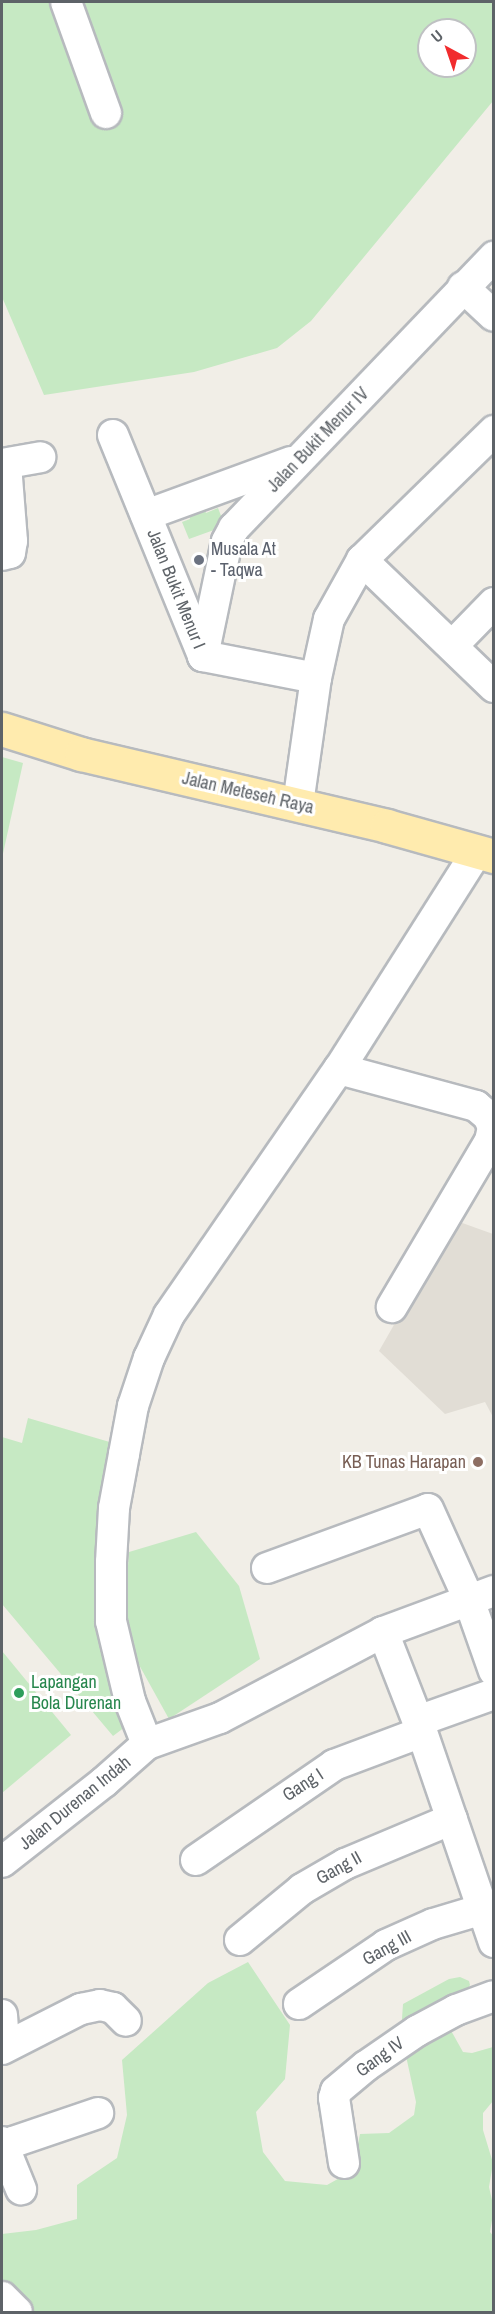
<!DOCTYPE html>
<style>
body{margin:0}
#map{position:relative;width:495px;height:2314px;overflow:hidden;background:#f1eee7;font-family:"Archivo Narrow",sans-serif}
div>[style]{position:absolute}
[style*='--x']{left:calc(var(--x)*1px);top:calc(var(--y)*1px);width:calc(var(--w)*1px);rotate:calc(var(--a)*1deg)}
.education>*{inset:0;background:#e1ddd5}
.green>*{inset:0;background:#c6e9c3}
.roads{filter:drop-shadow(2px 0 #b7babe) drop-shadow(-2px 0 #b7babe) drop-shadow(0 2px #b7babe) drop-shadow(0 -2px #b7babe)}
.minor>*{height:30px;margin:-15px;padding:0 15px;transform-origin:15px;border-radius:15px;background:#fff}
.major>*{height:33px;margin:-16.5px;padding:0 16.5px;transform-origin:16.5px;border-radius:16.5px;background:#ffebae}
.dots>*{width:16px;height:16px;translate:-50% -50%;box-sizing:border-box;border:3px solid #fff;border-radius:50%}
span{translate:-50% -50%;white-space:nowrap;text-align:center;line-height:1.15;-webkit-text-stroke:6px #fff;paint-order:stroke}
.street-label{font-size:18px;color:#5e6368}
.worship-label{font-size:18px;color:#5b616d}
.left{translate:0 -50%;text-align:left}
.education-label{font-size:18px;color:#785e54}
.right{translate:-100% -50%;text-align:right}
.leisure-label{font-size:18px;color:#27864d}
.frame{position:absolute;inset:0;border:3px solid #5e6368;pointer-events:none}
.north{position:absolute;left:417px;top:18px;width:60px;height:60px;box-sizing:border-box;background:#fff;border:2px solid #bfc1c3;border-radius:50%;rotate:320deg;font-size:16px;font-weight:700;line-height:24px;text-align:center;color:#5e6368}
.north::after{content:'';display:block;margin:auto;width:21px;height:27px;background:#f12c2e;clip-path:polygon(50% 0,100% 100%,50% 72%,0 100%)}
</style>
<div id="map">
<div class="education">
<div style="clip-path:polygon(454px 1220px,493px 1234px,493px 1417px,485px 1402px,445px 1414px,379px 1351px)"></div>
</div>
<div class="green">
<div style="clip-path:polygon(evenodd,2px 2px,493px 2px,493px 101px,311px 321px,277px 348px,194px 372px,44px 395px,2px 297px,2px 2px,429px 30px,465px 30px,465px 66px,429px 66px,429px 30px)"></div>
<div style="clip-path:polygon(204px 508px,206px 513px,218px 508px,225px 526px,189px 539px,182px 522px,190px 519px,189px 514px)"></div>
<div style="clip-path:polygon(2px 757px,23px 763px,2px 858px)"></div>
<div style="clip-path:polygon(28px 1418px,113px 1443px,129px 1724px,113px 1736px,2px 1604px,2px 1437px,22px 1443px)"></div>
<div style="clip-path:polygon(196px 1532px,239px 1586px,260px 1659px,169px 1719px,138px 1663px,125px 1605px,129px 1552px)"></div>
<div style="clip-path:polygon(2px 1651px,71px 1735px,2px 1793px)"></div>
<div style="clip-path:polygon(248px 1962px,290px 2025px,285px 2079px,256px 2112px,263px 2152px,285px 2181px,327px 2185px,345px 2175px,355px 2159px,360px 2134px,389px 2133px,414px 2115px,416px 2102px,401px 2033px,403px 2004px,449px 1979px,460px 1977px,469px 1981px,470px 1985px,450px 2018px,449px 2027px,463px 2052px,472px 2053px,493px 2047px,493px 2101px,483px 2113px,483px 2130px,493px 2163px,489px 2187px,494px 2209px,490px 2232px,494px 2237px,493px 2312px,2px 2312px,2px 2234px,36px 2230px,77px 2219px,77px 2185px,117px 2158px,127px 2115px,122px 2060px,208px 1983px)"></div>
</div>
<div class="roads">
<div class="minor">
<div style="--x:66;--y:2;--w:118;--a:70.2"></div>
<div style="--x:463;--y:287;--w:42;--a:43.1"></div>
<div style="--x:113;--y:435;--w:239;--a:67.8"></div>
<div style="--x:203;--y:656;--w:115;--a:11"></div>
<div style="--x:2;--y:464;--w:39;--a:-10"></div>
<div style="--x:146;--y:515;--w:154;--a:-20.1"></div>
<div style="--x:2;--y:555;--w:8;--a:-14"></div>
<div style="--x:10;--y:553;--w:12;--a:-81"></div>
<div style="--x:12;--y:541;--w:77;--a:-94.5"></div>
<div style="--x:362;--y:560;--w:183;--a:43.9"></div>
<div style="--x:452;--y:646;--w:60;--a:-45.7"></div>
<div style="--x:203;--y:656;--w:117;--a:-78.2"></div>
<div style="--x:227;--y:541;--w:15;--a:-62"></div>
<div style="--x:234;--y:528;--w:376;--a:-46.2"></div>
<div style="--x:298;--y:804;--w:127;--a:-81.9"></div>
<div style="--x:316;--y:678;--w:60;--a:-77.6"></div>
<div style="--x:329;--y:619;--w:68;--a:-60.8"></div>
<div style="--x:362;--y:560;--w:185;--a:-44.3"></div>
<div style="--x:339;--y:1069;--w:142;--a:15.1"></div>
<div style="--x:476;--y:1106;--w:16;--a:40"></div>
<div style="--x:488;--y:1116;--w:12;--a:66"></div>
<div style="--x:493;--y:1127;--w:14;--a:102"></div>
<div style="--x:490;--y:1141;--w:193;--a:120.6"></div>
<div style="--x:267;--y:1568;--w:171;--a:-20.1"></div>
<div style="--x:428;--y:1509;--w:100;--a:65.7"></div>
<div style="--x:469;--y:1600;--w:75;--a:70.6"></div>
<div style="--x:383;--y:1632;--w:107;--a:68.7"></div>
<div style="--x:422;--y:1732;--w:222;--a:71.1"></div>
<div style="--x:418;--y:1721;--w:81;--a:-19.6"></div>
<div style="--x:147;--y:1744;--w:46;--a:-111.6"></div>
<div style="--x:130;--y:1701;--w:82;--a:-103.4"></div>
<div style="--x:111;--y:1621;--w:59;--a:-90"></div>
<div style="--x:111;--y:1562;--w:54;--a:-86.8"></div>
<div style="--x:114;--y:1508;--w:55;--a:-79.5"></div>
<div style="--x:124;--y:1454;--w:49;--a:-79.4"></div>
<div style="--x:133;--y:1406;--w:51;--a:-71.6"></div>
<div style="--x:149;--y:1358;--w:47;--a:-65.1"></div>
<div style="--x:169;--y:1315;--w:299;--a:-55.4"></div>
<div style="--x:339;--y:1069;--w:256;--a:-57.6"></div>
<div style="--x:147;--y:1744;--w:77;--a:-19.6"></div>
<div style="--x:220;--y:1718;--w:184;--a:-27.8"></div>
<div style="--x:383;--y:1632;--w:118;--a:-20.3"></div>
<div style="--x:196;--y:1860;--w:168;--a:-34.5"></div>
<div style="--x:334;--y:1765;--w:94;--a:-20.6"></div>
<div style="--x:2;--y:1862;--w:130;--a:-38.1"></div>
<div style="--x:104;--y:1782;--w:57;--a:-41.5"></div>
<div style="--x:240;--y:1940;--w:80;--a:-39.4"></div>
<div style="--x:302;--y:1889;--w:50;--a:-30.2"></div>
<div style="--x:345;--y:1864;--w:116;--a:-22.8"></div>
<div style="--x:299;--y:2004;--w:105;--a:-34.1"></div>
<div style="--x:386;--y:1945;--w:51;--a:-24.1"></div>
<div style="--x:433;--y:1924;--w:52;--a:-16.7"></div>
<div style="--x:2;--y:2015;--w:26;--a:86"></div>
<div style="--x:4;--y:2041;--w:6;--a:108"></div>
<div style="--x:2;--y:2049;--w:89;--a:-26.9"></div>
<div style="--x:81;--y:2009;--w:19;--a:-12"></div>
<div style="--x:100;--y:2005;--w:13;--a:13"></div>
<div style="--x:113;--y:2008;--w:18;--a:45"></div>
<div style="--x:2;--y:2142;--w:3;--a:72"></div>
<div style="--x:3;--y:2145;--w:10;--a:-17"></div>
<div style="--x:13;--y:2142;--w:90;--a:-18.8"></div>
<div style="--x:3;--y:2145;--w:48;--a:67.8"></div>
<div style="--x:344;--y:2163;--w:66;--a:-98.7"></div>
<div style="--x:334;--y:2098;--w:7;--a:-74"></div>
<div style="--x:336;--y:2091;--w:39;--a:-40"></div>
<div style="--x:366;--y:2066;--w:62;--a:-34.5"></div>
<div style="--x:417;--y:2031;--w:44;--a:-28.3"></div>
<div style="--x:456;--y:2010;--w:40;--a:-20.2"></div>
<div style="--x:2;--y:2297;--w:21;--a:45"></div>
</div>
<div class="major">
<div style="--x:2;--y:729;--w:83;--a:17.6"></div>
<div style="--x:81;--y:754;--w:314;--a:13.2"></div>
<div style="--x:387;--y:826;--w:111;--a:15.7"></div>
</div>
</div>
<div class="dots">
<div style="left:199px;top:560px;background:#6b7280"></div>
<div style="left:478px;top:1462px;background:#8d6e63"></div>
<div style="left:19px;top:1693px;background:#2e9e5b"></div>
</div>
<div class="street-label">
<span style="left:318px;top:440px;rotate:-46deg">Jalan Bukit Menur IV</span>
<span style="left:176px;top:589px;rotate:68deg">Jalan Bukit Menur I</span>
<span style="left:248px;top:793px;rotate:13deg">Jalan Meteseh Raya</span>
<span style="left:303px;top:1785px;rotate:-33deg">Gang I</span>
<span style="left:75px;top:1803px;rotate:-39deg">Jalan Durenan Indah</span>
<span style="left:339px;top:1868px;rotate:-29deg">Gang II</span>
<span style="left:387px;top:1948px;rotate:-29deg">Gang III</span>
<span style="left:380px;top:2057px;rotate:-36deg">Gang IV</span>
</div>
<div class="worship-label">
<span class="left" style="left:211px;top:560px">Musala At<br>- Taqwa</span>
</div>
<div class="education-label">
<span class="right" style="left:466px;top:1462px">KB Tunas Harapan</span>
</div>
<div class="leisure-label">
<span class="left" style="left:31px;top:1693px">Lapangan<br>Bola Durenan</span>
</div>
<div class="frame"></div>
<div class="north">U</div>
</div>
